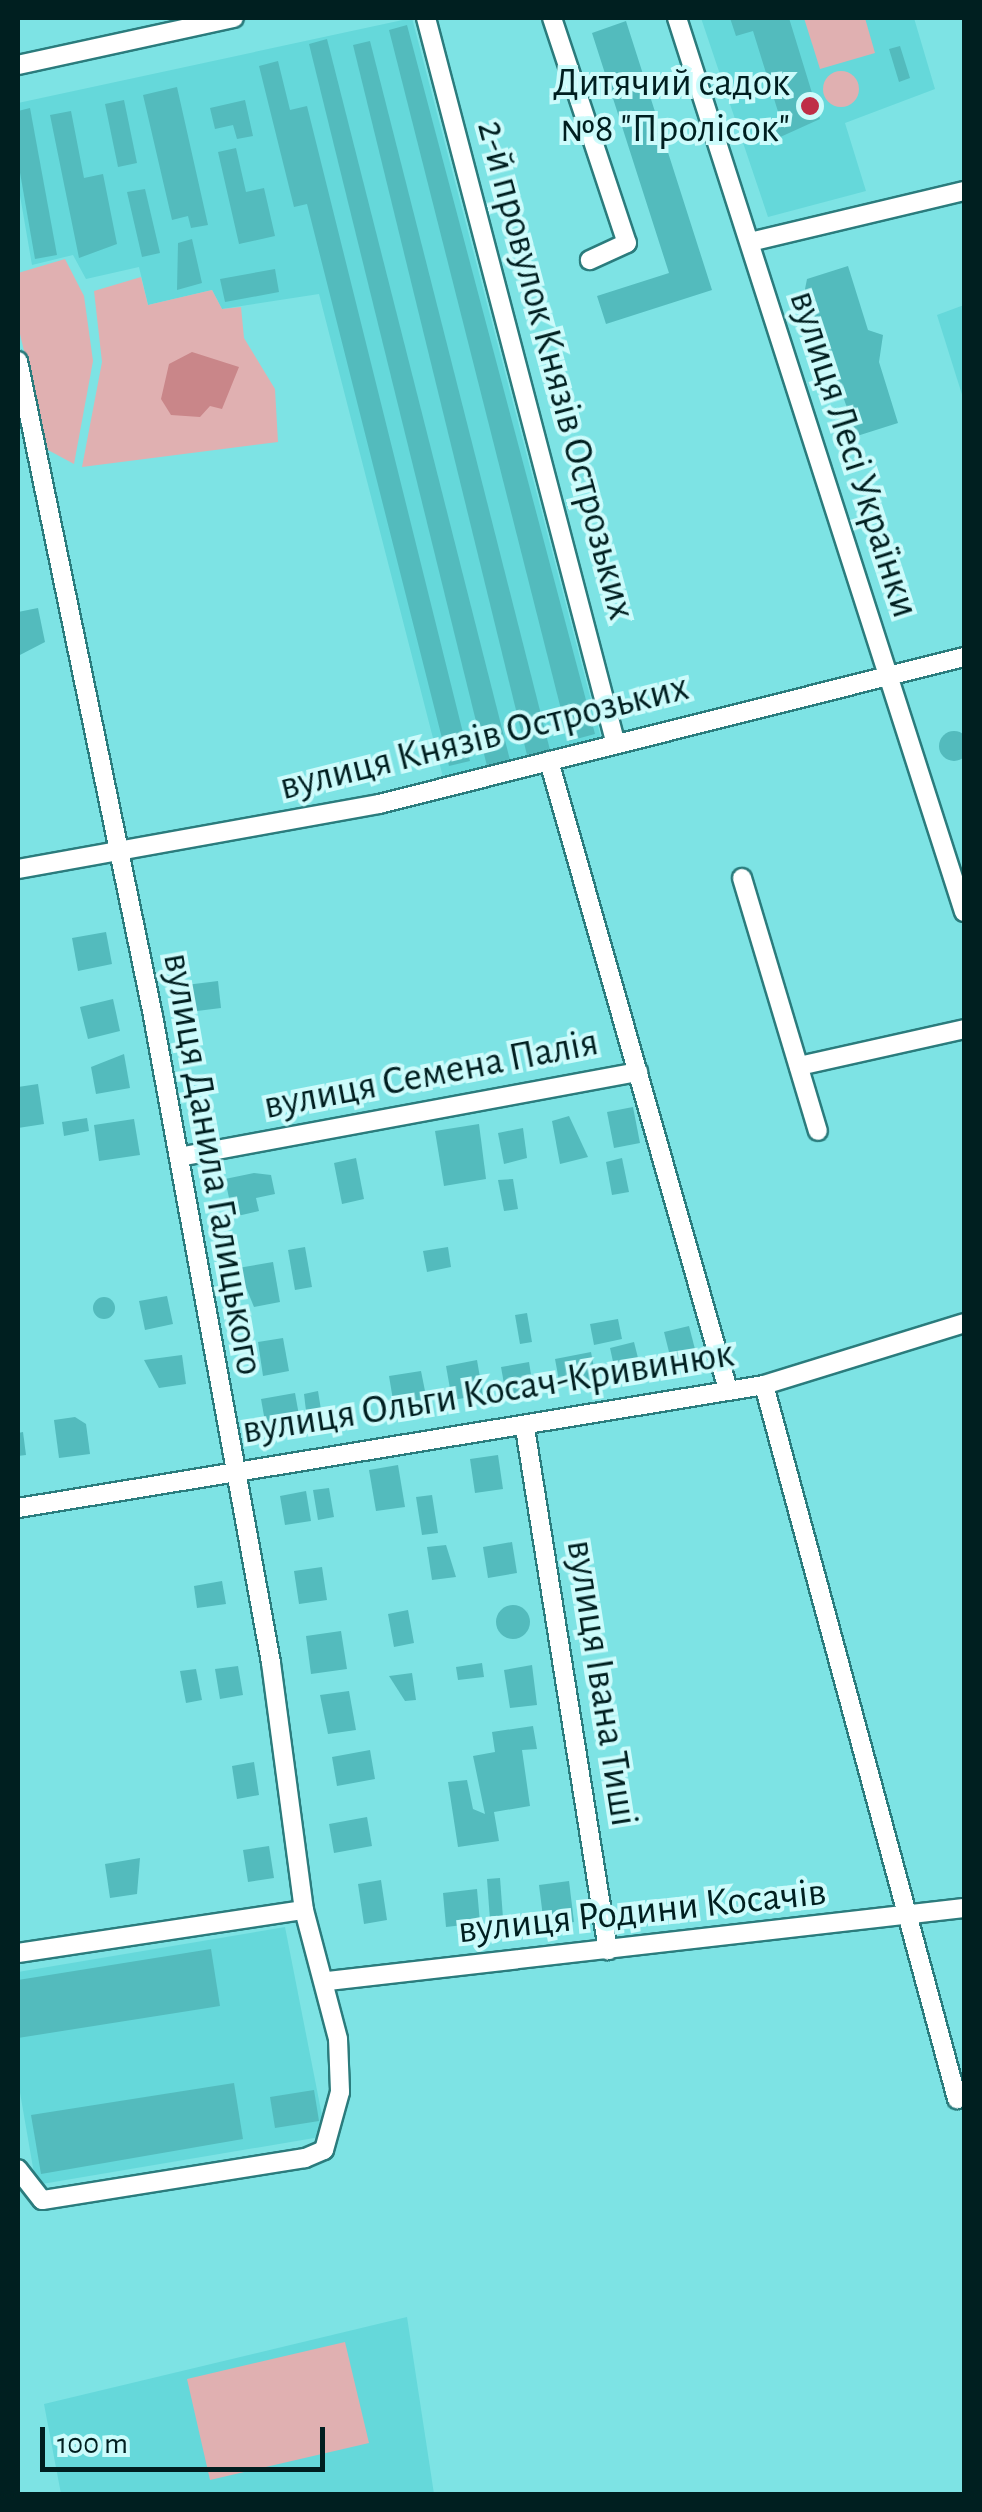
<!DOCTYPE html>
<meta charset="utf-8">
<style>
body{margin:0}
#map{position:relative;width:982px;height:2512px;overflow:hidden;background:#7de3e4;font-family:"Alegreya Sans",sans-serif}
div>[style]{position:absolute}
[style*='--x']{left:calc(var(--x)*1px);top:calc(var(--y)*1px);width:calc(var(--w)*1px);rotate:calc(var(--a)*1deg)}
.built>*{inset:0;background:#65d8da}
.green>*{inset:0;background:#e0b0b1}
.round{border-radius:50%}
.forest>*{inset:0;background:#c98689}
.building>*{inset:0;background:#53bbbd}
.roads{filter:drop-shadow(2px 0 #2b7c7d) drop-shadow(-2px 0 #2b7c7d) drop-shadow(0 2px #2b7c7d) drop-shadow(0 -2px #2b7c7d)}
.street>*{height:18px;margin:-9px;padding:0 9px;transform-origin:9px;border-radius:9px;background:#fff}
.dots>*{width:28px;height:28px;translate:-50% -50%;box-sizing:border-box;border:5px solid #ccfbfb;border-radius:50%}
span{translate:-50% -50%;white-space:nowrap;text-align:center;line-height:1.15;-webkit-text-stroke:8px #ccfbfb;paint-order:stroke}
.poi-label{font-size:40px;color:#001f20}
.right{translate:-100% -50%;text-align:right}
.street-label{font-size:40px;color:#001f20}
.frame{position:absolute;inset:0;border:20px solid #001f20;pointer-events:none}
.scale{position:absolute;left:40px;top:2427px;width:285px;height:45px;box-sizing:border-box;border:5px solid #001f20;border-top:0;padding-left:12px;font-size:30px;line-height:35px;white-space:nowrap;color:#001f20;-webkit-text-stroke:8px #ccfbfb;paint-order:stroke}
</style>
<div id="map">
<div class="built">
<div style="clip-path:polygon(412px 18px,601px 738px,444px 781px,319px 294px,222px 309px,212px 290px,148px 305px,139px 267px,86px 279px,73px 255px,32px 265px,18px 184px,18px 103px)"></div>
<div style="clip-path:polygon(701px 18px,914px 18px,935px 89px,845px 123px,866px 191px,768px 217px)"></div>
<div style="clip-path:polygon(964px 305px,964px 401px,937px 315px)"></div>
<div style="clip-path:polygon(285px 1927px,326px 2136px,36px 2185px,18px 2081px,18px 1972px)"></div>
<div style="clip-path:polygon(407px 2317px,434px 2494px,61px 2494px,44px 2404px)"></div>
</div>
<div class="green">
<div style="clip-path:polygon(804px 18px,865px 18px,875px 53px,820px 69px)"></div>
<div class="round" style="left:823px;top:71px;width:36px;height:36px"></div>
<div style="clip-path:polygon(65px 259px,84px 296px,93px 361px,74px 464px,48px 450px,18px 326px,18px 273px)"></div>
<div style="clip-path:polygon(141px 277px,148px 305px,212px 290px,222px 309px,241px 307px,244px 338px,275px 389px,278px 442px,82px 467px,102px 362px,94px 291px)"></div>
<div style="clip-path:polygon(345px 2342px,369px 2443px,210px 2480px,187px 2379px)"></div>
</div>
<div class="forest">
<div style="clip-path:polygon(192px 352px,239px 367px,222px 409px,210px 406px,200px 417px,171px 415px,161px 399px,169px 364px)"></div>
</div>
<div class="building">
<div style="clip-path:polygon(730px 18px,789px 18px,820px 119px,767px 143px,761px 123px,780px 118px,753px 31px,736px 36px)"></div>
<div style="clip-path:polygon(626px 21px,712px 290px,606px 324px,597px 296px,669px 273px,592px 33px)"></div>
<div style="clip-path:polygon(407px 25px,595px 734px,569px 741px,389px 30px)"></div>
<div style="clip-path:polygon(327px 39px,510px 760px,487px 766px,309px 44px)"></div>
<div style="clip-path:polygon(370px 41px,550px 750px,527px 755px,353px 45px)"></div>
<div style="clip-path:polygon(900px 46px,910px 78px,899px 82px,889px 49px)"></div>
<div style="clip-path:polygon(278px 61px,290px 110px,307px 106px,470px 761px,449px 766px,307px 204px,294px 207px,259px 66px)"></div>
<div style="clip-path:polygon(177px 87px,208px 225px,191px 228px,188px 216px,172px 220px,143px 95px)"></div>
<div style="clip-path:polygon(124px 100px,137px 163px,118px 167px,105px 104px)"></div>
<div style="clip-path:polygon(245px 100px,253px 136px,237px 139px,233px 125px,215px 129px,210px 108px)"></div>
<div style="clip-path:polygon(30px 108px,57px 255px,35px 259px,18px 161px,18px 111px)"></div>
<div style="clip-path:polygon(71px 111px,84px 178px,103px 174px,117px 244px,79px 258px,50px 115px)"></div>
<div style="clip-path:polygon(236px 148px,246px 192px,264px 188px,275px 236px,239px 244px,218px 152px)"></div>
<div style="clip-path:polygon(145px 189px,160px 253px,142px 257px,127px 192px)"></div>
<div style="clip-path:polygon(192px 239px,202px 283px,177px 290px,178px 243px)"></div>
<div style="clip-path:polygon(848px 266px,868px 330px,883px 335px,879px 362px,898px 423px,857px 436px,805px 289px,807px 279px)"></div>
<div style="clip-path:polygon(275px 269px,279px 292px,225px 302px,220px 279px)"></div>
<div style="clip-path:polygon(38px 608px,45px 642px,18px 656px,18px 612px)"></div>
<div class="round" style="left:939px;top:731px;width:30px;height:30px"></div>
<div style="clip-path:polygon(106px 932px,112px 964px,78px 971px,72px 938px)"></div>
<div style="clip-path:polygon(218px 981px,221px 1008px,189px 1012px,186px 985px)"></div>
<div style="clip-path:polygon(113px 999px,120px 1031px,88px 1039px,80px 1007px)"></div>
<div style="clip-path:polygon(124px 1054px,130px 1088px,96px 1094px,91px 1067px)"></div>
<div style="clip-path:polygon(38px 1084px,44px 1124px,18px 1128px,18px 1087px)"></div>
<div style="clip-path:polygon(633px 1107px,640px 1143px,614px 1148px,607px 1112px)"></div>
<div style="clip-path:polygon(569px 1116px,588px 1157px,560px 1164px,552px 1121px)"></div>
<div style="clip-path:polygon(87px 1118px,89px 1131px,64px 1136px,62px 1122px)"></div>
<div style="clip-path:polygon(134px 1119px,140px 1155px,99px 1161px,94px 1125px)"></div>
<div style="clip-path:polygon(479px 1124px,486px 1179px,444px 1186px,435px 1131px)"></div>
<div style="clip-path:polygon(523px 1128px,527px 1158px,504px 1164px,498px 1133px)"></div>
<div style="clip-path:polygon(356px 1158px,364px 1199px,342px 1204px,334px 1163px)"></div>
<div style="clip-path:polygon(622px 1158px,629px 1192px,612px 1195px,606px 1162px)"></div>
<div style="clip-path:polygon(254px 1173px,271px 1175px,275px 1194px,256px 1198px,259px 1211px,233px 1217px,225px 1179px)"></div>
<div style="clip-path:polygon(513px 1179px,518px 1209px,504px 1211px,498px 1180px)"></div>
<div style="clip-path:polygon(305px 1247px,312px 1287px,295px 1290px,288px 1250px)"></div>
<div style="clip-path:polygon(448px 1247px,451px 1267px,427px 1272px,423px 1251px)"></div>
<div style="clip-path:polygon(273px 1262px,280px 1302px,254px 1307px,238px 1268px)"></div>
<div style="clip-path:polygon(167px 1296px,173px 1324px,145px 1330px,139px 1301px)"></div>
<div class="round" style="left:93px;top:1297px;width:22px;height:22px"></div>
<div style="clip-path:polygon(527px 1313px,532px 1342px,520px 1344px,515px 1315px)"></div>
<div style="clip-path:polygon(618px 1319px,622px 1339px,594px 1345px,590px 1324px)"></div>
<div style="clip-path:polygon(689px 1326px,697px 1357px,672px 1364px,664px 1332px)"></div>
<div style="clip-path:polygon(283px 1338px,289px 1371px,263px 1376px,258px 1342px)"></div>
<div style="clip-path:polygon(634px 1342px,642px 1374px,617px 1380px,610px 1348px)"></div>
<div style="clip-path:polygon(591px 1352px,597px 1384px,560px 1386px,555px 1359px)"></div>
<div style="clip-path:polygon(182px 1355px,186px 1384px,159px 1388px,144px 1360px)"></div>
<div style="clip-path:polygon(477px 1360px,483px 1395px,452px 1400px,446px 1366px)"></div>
<div style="clip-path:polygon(529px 1362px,534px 1394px,506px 1395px,501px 1367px)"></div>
<div style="clip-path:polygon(421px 1371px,427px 1401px,394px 1406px,389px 1376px)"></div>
<div style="clip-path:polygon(318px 1391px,322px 1416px,307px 1419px,304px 1394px)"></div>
<div style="clip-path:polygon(295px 1393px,300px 1421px,266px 1427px,261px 1399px)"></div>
<div style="clip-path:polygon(75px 1417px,86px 1424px,90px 1454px,59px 1458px,54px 1420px)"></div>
<div style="clip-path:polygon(23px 1432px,26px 1455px,18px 1456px,18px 1433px)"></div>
<div style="clip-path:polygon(498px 1455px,503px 1489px,475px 1493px,470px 1459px)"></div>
<div style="clip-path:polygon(398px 1465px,405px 1507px,376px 1511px,369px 1470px)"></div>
<div style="clip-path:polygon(329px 1488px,334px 1517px,318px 1520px,313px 1490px)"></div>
<div style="clip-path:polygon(306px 1491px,311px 1521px,285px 1525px,280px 1496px)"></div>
<div style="clip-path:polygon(432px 1495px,438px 1533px,422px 1535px,416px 1497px)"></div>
<div style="clip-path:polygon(512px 1542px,517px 1573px,488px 1578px,483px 1547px)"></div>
<div style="clip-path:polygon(446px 1545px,456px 1577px,432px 1580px,427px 1547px)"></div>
<div style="clip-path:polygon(322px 1567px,327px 1600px,299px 1604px,294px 1571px)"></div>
<div style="clip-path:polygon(222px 1581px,226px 1604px,197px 1608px,194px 1586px)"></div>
<div class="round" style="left:496px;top:1605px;width:34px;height:34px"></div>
<div style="clip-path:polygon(408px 1610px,414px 1643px,394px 1647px,388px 1614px)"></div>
<div style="clip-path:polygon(341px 1631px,347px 1669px,311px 1674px,306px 1636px)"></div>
<div style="clip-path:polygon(482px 1663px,484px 1677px,458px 1680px,456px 1667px)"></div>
<div style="clip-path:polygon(532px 1665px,537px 1705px,510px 1708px,504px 1670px)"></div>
<div style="clip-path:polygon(238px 1666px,243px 1695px,220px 1699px,215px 1669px)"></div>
<div style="clip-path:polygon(196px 1669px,202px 1700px,186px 1703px,180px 1671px)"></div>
<div style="clip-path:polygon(412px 1673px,416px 1700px,405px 1701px,389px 1676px)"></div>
<div style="clip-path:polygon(349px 1691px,356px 1730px,328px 1734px,320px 1695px)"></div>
<div style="clip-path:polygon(533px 1726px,537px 1749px,522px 1750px,530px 1806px,494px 1812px,499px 1841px,458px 1847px,448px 1782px,467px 1780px,473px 1809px,485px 1814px,473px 1756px,495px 1752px,492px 1732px)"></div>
<div style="clip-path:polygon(370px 1750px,375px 1779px,337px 1786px,332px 1757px)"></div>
<div style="clip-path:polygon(254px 1762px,259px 1795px,237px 1799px,232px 1766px)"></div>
<div style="clip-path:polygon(367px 1817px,372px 1846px,334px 1853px,329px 1824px)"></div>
<div style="clip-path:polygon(269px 1846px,274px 1878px,248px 1882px,243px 1850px)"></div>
<div style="clip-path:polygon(140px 1858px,137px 1894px,110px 1898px,105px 1864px)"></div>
<div style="clip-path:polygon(500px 1878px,503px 1918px,490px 1920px,487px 1879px)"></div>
<div style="clip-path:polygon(381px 1880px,387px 1920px,364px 1924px,358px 1884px)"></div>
<div style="clip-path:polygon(569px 1881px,574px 1922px,544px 1925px,539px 1885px)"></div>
<div style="clip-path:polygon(477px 1889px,480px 1923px,446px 1927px,443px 1893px)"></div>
<div style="clip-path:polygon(211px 1949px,220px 2006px,18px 2038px,18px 1980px)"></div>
<div style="clip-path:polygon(234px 2083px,243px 2139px,41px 2174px,31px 2115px)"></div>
<div style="clip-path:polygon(314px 2090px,319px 2121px,275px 2128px,270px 2097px)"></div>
</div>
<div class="roads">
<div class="street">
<div style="--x:426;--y:18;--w:747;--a:75.35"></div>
<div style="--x:552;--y:18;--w:237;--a:71.6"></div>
<div style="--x:627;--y:243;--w:41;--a:155.3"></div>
<div style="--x:677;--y:18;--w:939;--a:72.2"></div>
<div style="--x:18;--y:65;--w:221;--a:-12.3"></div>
<div style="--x:750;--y:242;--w:220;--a:-13.4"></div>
<div style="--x:18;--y:361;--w:669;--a:78.35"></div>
<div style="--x:153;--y:1016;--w:658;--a:79.66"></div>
<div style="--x:271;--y:1663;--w:249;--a:82.4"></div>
<div style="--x:304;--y:1910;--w:133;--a:75.2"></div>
<div style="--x:338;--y:2039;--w:53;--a:87.8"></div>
<div style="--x:340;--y:2092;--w:60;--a:105.4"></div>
<div style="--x:324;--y:2150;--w:21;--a:157"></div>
<div style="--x:305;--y:2158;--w:266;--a:170.9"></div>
<div style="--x:42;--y:2200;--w:39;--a:-128"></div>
<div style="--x:549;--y:761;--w:654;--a:74.11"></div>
<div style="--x:18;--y:869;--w:367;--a:-10.2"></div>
<div style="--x:379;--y:804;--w:603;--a:-14.11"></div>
<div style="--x:742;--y:878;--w:264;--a:73.3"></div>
<div style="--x:799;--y:1066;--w:169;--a:-12.6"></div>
<div style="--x:179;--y:1157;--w:467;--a:-10.5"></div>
<div style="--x:764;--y:1385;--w:740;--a:74.87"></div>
<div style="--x:525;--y:1428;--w:529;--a:80.97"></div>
<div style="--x:18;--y:1508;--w:756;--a:-9.36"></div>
<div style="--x:764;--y:1385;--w:209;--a:-17.2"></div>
<div style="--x:18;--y:1953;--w:289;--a:-8.6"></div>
<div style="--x:328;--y:1981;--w:640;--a:-6.55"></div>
</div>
</div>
<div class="dots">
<div style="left:810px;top:106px;background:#bf2e47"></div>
</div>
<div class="poi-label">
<span class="right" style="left:790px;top:106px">Дитячий садок<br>№8 "Пролісок"</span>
</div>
<div class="street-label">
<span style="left:556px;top:370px;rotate:75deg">2-й провулок Князів Острозьких</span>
<span style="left:854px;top:454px;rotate:72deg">вулиця Лесі Українки</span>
<span style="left:484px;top:737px;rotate:-14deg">вулиця Князів Острозьких</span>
<span style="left:431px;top:1074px;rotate:-11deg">вулиця Семена Палія</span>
<span style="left:213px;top:1164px;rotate:80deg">вулиця Данила Галицького</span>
<span style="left:488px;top:1392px;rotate:-9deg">вулиця Ольги Косач-Кривинюк</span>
<span style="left:602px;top:1683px;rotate:81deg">вулиця Івана Тиші</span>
<span style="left:642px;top:1911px;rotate:-6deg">вулиця Родини Косачів</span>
</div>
<div class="frame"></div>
<div class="scale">100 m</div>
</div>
